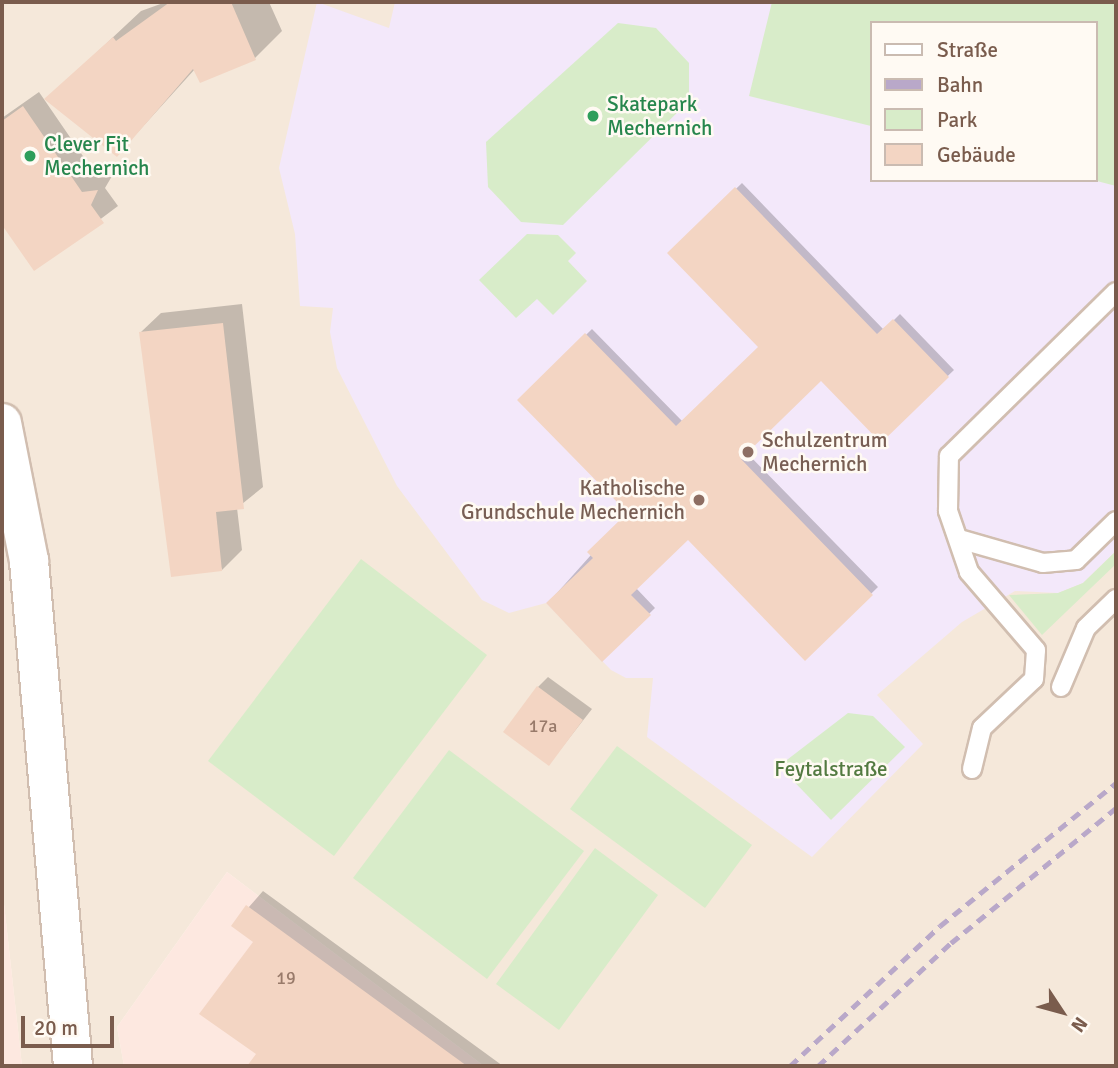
<!DOCTYPE html>
<meta charset="utf-8">
<style>
body{margin:0}
#map{position:relative;width:1118px;height:1068px;overflow:hidden;background:#fdf6ec;font-family:Signika,sans-serif}
div>[style]{position:absolute}
[style*='--x']{left:calc(var(--x)*1px);top:calc(var(--y)*1px);width:calc(var(--w)*1px);rotate:calc(var(--a)*1deg)}
.residential>*{inset:0;background:#f5e8da}
.commercial>*{inset:0;background:#fde8e0}
.education>*{inset:0;background:#f3e8fa}
.green>*{inset:0;background:#d8ecc9}
.shadow>*{inset:0;background:#0003}
.building>*{inset:0;background:#f3d5c3}
.roads{filter:drop-shadow(2px 0 #d1beb0) drop-shadow(-2px 0 #d1beb0) drop-shadow(0 2px #d1beb0) drop-shadow(0 -2px #d1beb0)}
.service>*{height:18px;margin:-9px;padding:0 9px;transform-origin:9px;border-radius:9px;background:#fff}
.secondary>*{height:38px;margin:-19px;padding:0 19px;transform-origin:19px;border-radius:19px;background:#fff}
.rail>*{height:5px;margin-top:-2.5px;transform-origin:0;background:repeating-linear-gradient(90deg,#b9a8c9 0 10px,transparent 0 17px)}
.dots>*{width:19px;height:19px;translate:-50% -50%;box-sizing:border-box;border:4px solid #fffaf3;border-radius:50%}
span{translate:-50% -50%;white-space:nowrap;text-align:center;line-height:1.15;-webkit-text-stroke:5px #fffaf3;paint-order:stroke}
.number-label{font-size:18px;color:#987a6a}
.number-label span{-webkit-text-stroke-width:0}
.leisure-label{font-size:21px;color:#27864d}
.left{translate:0 -50%;text-align:left}
.education-label{font-size:21px;color:#785e54}
.right{translate:-100% -50%;text-align:right}
.park-label{font-size:21px;color:#537a41}
.frame{position:absolute;inset:0;border:4px solid #7a5c4d;pointer-events:none}
.legend{position:absolute;left:870px;top:21px;width:228px;height:161px;box-sizing:border-box;background:#fffaf3;border:2px solid #cabbb1;margin:0;padding:9px 12px;list-style:none;font-size:21px;color:#7a5c4d}
.legend li{display:flex;align-items:center;gap:14px;height:35px}
.legend b{width:35px;border:2px solid #cabbb1}
.north{position:absolute;left:1027px;top:977px;width:70px;height:70px;-webkit-text-stroke:5px #fffaf3;paint-order:stroke;rotate:126deg;font-size:19px;font-weight:700;line-height:28px;text-align:center;color:#7a5c4d}
.north::after{content:'';display:block;margin:auto;width:24px;height:32px;background:#7a5c4d;clip-path:polygon(50% 0,100% 100%,50% 72%,0 100%)}
.scale{position:absolute;left:21px;top:1016px;width:93px;height:32px;box-sizing:border-box;border:4px solid #7a5c4d;border-top:0;padding-left:9px;font-size:21px;line-height:24px;white-space:nowrap;color:#7a5c4d;-webkit-text-stroke:5px #fffaf3;paint-order:stroke}
</style>
<div id="map">
<div class="residential">
<div style="clip-path:polygon(evenodd,2px 2px,1116px 2px,1116px 1066px,484px 1066px,227px 872px,117px 1027px,124px 1066px,22px 1066px,2px 886px,2px 2px,871px 23px,1095px 23px,1095px 180px,871px 180px,871px 23px)"></div>
</div>
<div class="commercial">
<div style="clip-path:polygon(227px 872px,484px 1066px,124px 1066px,117px 1027px)"></div>
<div style="clip-path:polygon(2px 886px,22px 1066px,2px 1066px)"></div>
</div>
<div class="education">
<div style="clip-path:polygon(evenodd,317px 2px,389px 28px,395px 2px,1116px 2px,1116px 551px,1083px 583px,1058px 593px,1015px 591px,962px 622px,877px 695px,923px 744px,812px 857px,647px 737px,653px 678px,626px 678px,611px 670px,546px 603px,509px 613px,482px 600px,397px 486px,337px 368px,330px 332px,333px 308px,300px 306px,295px 234px,279px 168px,317px 2px,871px 23px,1095px 23px,1095px 180px,871px 180px,871px 23px)"></div>
</div>
<div class="green">
<div style="clip-path:polygon(772px 2px,1116px 2px,1116px 186px,1093px 180px,1095px 23px,871px 23px,871px 126px,749px 96px)"></div>
<div style="clip-path:polygon(618px 23px,656px 28px,689px 63px,689px 101px,563px 225px,521px 222px,488px 187px,486px 142px)"></div>
<div style="clip-path:polygon(527px 234px,558px 235px,576px 253px,568px 261px,587px 281px,553px 315px,537px 299px,516px 318px,479px 280px)"></div>
<div style="clip-path:polygon(1116px 551px,1116px 564px,1042px 635px,1009px 595px,1058px 593px,1083px 583px)"></div>
<div style="clip-path:polygon(361px 559px,487px 655px,334px 856px,208px 761px)"></div>
<div style="clip-path:polygon(848px 713px,873px 716px,905px 747px,831px 820px,779px 766px)"></div>
<div style="clip-path:polygon(617px 746px,752px 845px,705px 908px,570px 809px)"></div>
<div style="clip-path:polygon(449px 750px,584px 851px,487px 979px,353px 878px)"></div>
<div style="clip-path:polygon(595px 848px,658px 895px,559px 1030px,496px 984px)"></div>
</div>
<div class="shadow">
<div style="clip-path:polygon(166px 2px,269px 2px,282px 31px,255px 58px,195px 69px,117px 155px,47px 99px,141px 11px)"></div>
<div style="clip-path:polygon(39px 92px,98px 178px,112px 176px,105px 188px,118px 206px,34px 269px,2px 222px,2px 118px)"></div>
<div style="clip-path:polygon(742px 183px,884px 330px,900px 314px,954px 370px,881px 440px,821px 378px,746px 452px,878px 587px,805px 658px,688px 537px,636px 588px,655px 608px,603px 659px,548px 603px,625px 517px,622px 504px,520px 400px,592px 329px,683px 422px,760px 347px,670px 253px)"></div>
<div style="clip-path:polygon(242px 304px,263px 487px,237px 508px,242px 550px,222px 570px,141px 332px,161px 313px)"></div>
<div style="clip-path:polygon(548px 677px,592px 709px,549px 764px,538px 687px)"></div>
<div style="clip-path:polygon(263px 891px,503px 1066px,249px 1066px,258px 1053px,255px 941px,233px 925px)"></div>
</div>
<div class="building">
<div style="clip-path:polygon(170px 2px,231px 2px,256px 60px,200px 83px,193px 69px,117px 157px,44px 99px,113px 37px,116px 41px)"></div>
<div style="clip-path:polygon(23px 106px,82px 192px,98px 190px,91px 205px,104px 223px,34px 271px,2px 225px,2px 121px)"></div>
<div style="clip-path:polygon(735px 187px,877px 334px,893px 319px,949px 377px,881px 443px,821px 381px,741px 459px,873px 595px,805px 661px,688px 540px,631px 595px,651px 615px,602px 662px,546px 603px,593px 558px,587px 552px,623px 517px,614px 508px,619px 504px,517px 400px,585px 333px,676px 426px,758px 347px,667px 253px)"></div>
<div style="clip-path:polygon(223px 323px,244px 509px,216px 512px,222px 571px,171px 577px,139px 332px)"></div>
<div style="clip-path:polygon(537px 686px,583px 720px,549px 766px,503px 732px)"></div>
<div style="clip-path:polygon(246px 905px,467px 1066px,247px 1066px,256px 1054px,199px 1014px,253px 942px,231px 926px)"></div>
</div>
<div class="roads">
<div class="service">
<div style="--x:959;--y:539;--w:87;--a:15.9"></div>
<div style="--x:1043;--y:563;--w:33;--a:-5"></div>
<div style="--x:1076;--y:560;--w:56;--a:-44.3"></div>
<div style="--x:1061;--y:687;--w:64;--a:-67"></div>
<div style="--x:1086;--y:628;--w:42;--a:-44"></div>
<div style="--x:972;--y:769;--w:42;--a:-76.3"></div>
<div style="--x:982;--y:728;--w:71;--a:-43.3"></div>
<div style="--x:1034;--y:679;--w:29;--a:-86"></div>
<div style="--x:1036;--y:650;--w:103;--a:-130.7"></div>
<div style="--x:969;--y:572;--w:65;--a:-109"></div>
<div style="--x:948;--y:511;--w:55;--a:-89"></div>
<div style="--x:949;--y:456;--w:234;--a:-44.5"></div>
</div>
<div class="secondary">
<div style="--x:2;--y:423;--w:141;--a:78.9"></div>
<div style="--x:29;--y:561;--w:507;--a:85.02"></div>
</div>
</div>
<div class="rail">
<div style="--x:790;--y:1066;--w:205;--a:-43"></div>
<div style="--x:940;--y:926;--w:227;--a:-39.1"></div>
<div style="--x:818;--y:1066;--w:181;--a:-42.8"></div>
<div style="--x:951;--y:943;--w:213;--a:-39.3"></div>
</div>
<div class="dots">
<div style="left:593px;top:116px;background:#2e9e5b"></div>
<div style="left:30px;top:156px;background:#2e9e5b"></div>
<div style="left:748px;top:452px;background:#8d6e63"></div>
<div style="left:699px;top:500px;background:#8d6e63"></div>
</div>
<div class="number-label">
<span style="left:543px;top:726px">17a</span>
<span style="left:286px;top:978px">19</span>
</div>
<div class="leisure-label">
<span class="left" style="left:607px;top:116px">Skatepark<br>Mechernich</span>
<span class="left" style="left:44px;top:156px">Clever Fit<br>Mechernich</span>
</div>
<div class="education-label">
<span class="left" style="left:762px;top:452px">Schulzentrum<br>Mechernich</span>
<span class="right" style="left:685px;top:500px">Katholische<br>Grundschule Mechernich</span>
</div>
<div class="park-label">
<span style="left:831px;top:769px">Feytalstraße</span>
</div>
<div class="frame"></div>
<ul class="legend">
<li><b style="height:9px;background:#fff"></b>Straße</li>
<li><b style="height:9px;background:#b9a8c9"></b>Bahn</li>
<li><b style="height:19px;background:#d8ecc9"></b>Park</li>
<li><b style="height:19px;background:#f3d5c3"></b>Gebäude</li>
</ul>
<div class="north">N</div>
<div class="scale">20 m</div>
</div>
